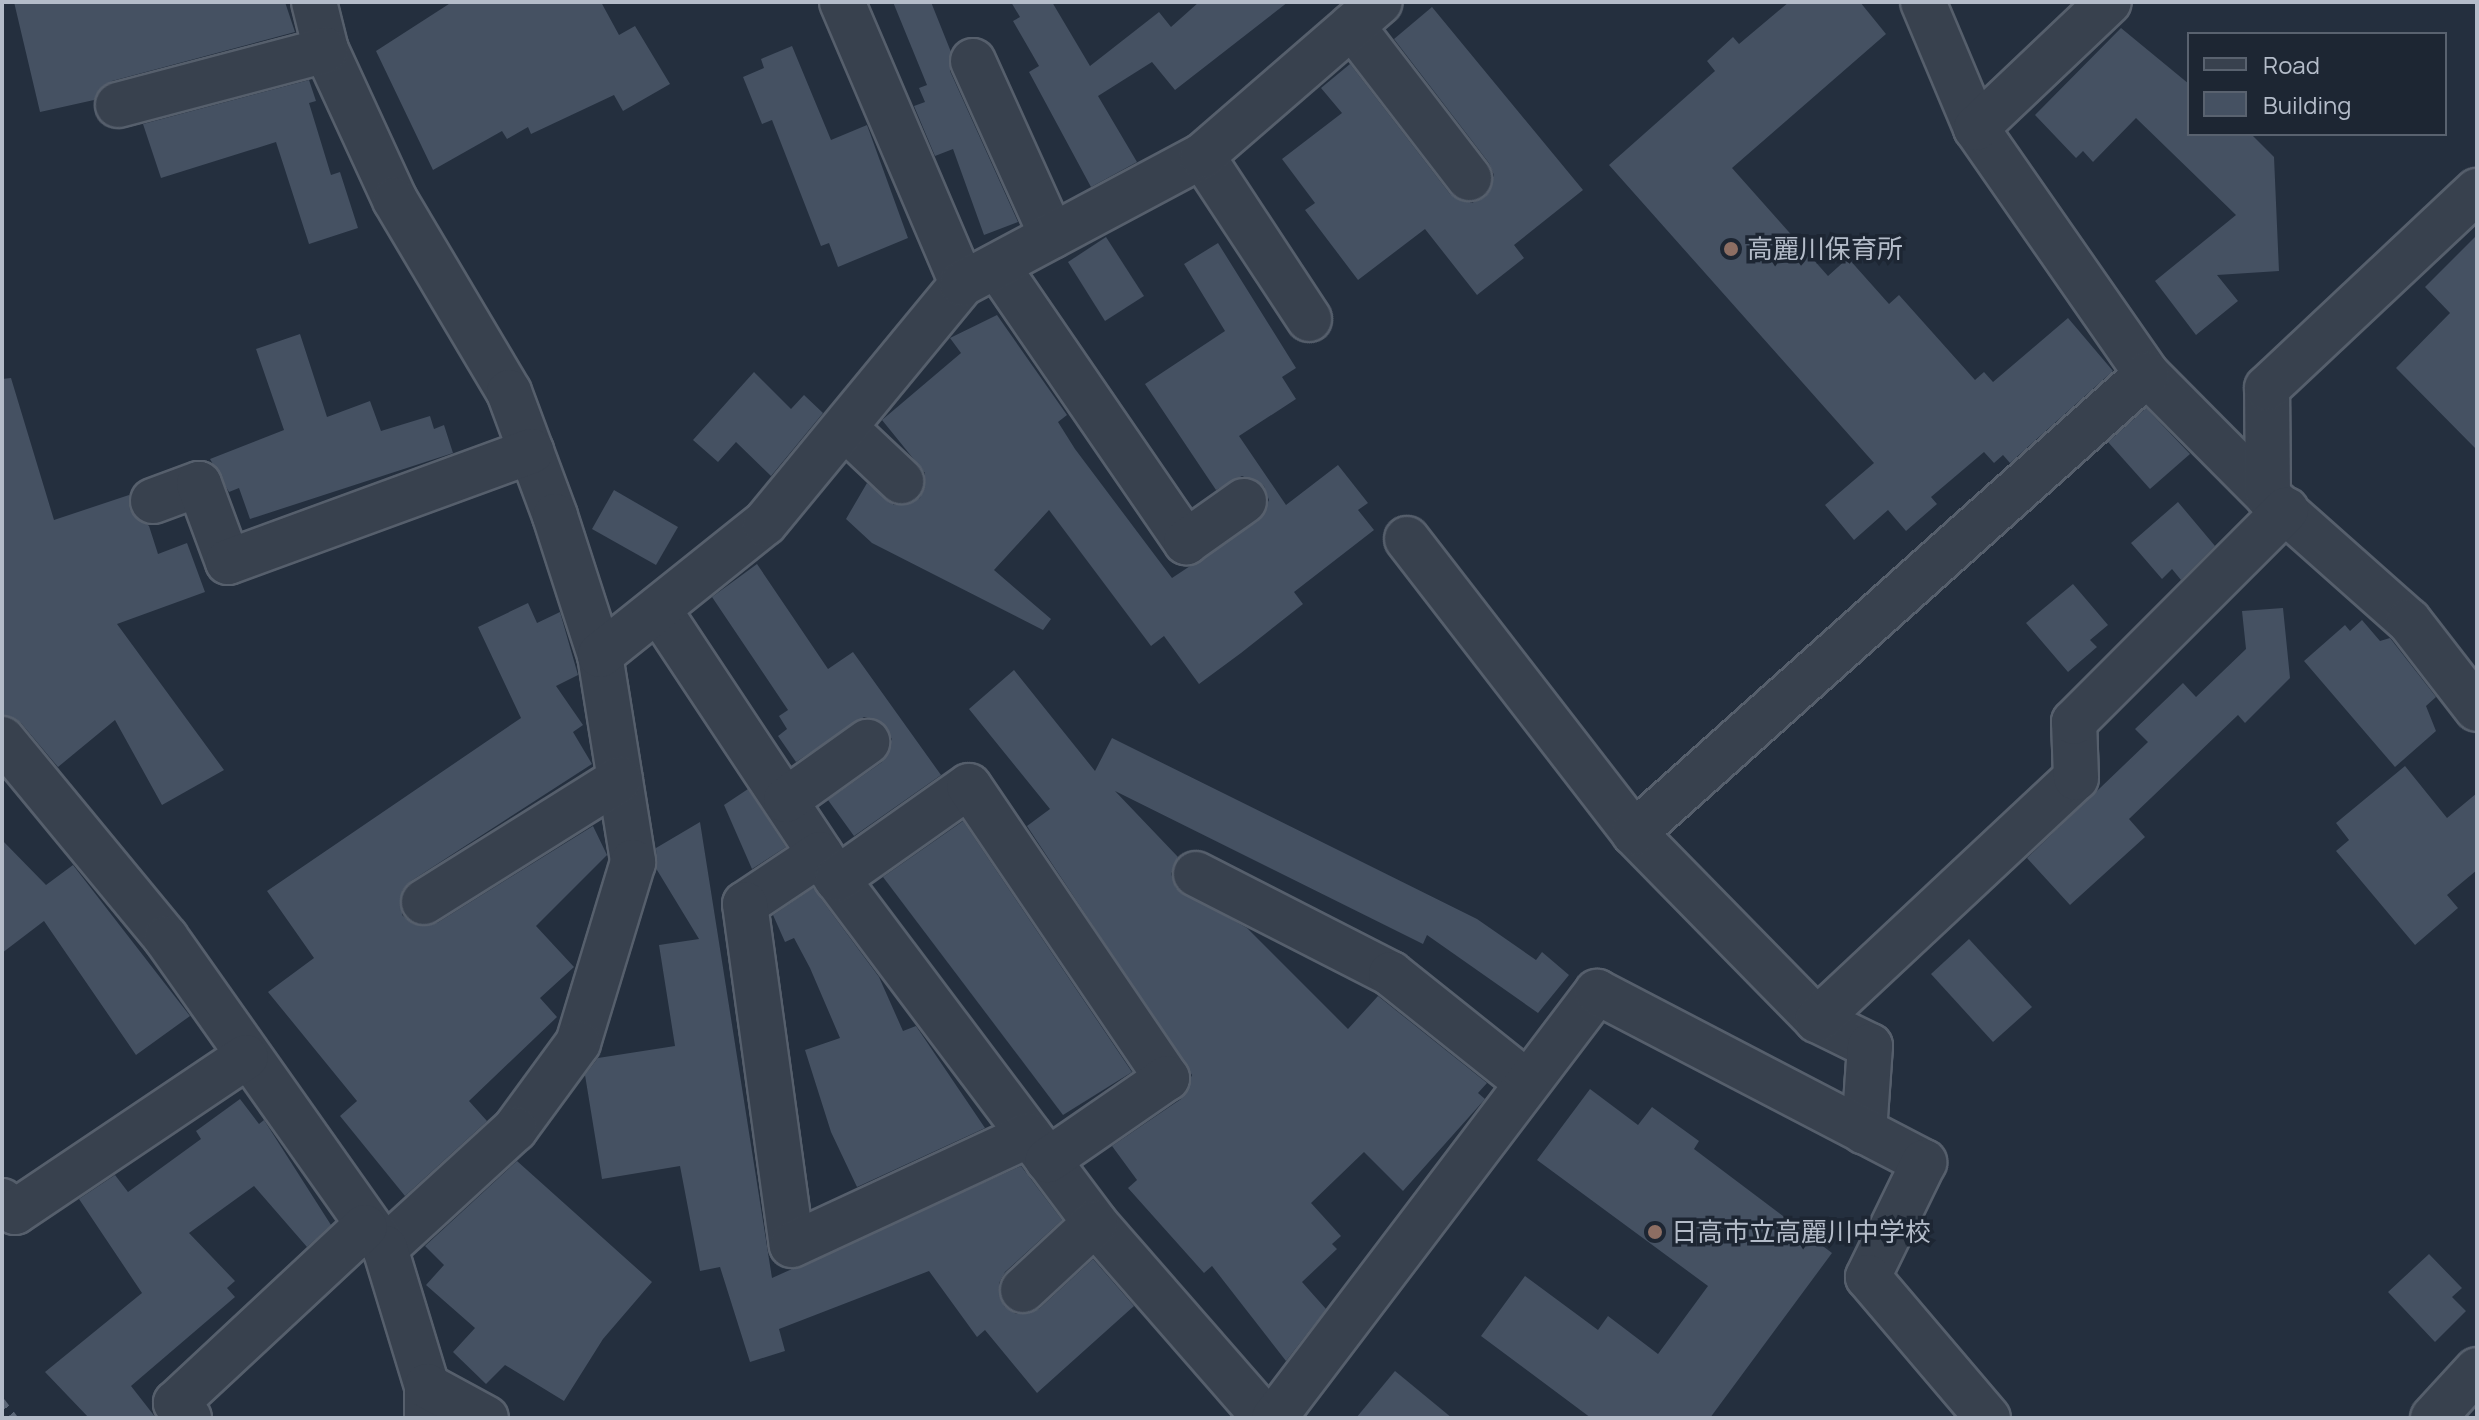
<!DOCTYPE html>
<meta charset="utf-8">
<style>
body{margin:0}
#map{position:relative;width:2479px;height:1420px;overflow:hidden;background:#242f3e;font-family:Manrope,"Noto Sans JP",sans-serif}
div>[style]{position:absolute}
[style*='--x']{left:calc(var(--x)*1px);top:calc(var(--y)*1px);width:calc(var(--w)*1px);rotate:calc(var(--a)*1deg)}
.building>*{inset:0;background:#455162}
.roads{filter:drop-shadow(2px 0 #565f6c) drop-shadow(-2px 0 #565f6c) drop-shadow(0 2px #565f6c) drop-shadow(0 -2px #565f6c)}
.minor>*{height:44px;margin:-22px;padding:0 22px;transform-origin:22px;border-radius:22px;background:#38414e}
.rail>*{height:6px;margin-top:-3px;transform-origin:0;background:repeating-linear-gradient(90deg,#5a6575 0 8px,transparent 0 16px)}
.dots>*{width:22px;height:22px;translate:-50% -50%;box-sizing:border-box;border:4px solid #1d2633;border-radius:50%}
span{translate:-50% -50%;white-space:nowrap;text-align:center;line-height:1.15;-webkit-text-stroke:7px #1d2633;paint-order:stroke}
.poi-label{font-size:26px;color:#b4bcc9}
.left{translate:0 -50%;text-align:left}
.frame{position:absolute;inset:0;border:4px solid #b4bcc9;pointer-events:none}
.legend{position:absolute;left:2187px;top:32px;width:260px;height:104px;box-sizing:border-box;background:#1d2633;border:2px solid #59626f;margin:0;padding:10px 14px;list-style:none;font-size:24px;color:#b4bcc9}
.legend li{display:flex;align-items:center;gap:16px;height:40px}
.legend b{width:40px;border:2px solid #59626f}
</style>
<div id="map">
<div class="building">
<div style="clip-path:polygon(14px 2px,285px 2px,295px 32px,112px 81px,94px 100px,40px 112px)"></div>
<div style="clip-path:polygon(452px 2px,601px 2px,619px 35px,635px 26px,670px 84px,623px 111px,614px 95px,531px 134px,528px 127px,507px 139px,502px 131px,433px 170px,376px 51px)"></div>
<div style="clip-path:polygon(893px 2px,931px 2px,951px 52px,950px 71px,1018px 222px,984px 235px,953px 149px,935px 156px,914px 106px,925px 102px,919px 88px,927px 85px)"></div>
<div style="clip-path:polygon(1011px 2px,1052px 2px,1090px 66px,1159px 12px,1171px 27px,1199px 2px,1288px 2px,1175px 90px,1152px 62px,1098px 96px,1137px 162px,1091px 187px,1029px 72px,1039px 66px,1013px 21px,1020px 17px)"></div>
<div style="clip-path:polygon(1789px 2px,1860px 2px,1886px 34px,1732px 168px,1828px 276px,1848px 258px,1889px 304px,1899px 295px,1975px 380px,1984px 372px,1993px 382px,2068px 318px,2113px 371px,2010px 463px,2003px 455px,1994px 463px,1984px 452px,1931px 497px,1937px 504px,1906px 531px,1888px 510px,1854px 540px,1825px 505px,1874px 463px,1609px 165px,1715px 71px,1707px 61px,1733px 37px,1739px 44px)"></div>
<div style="clip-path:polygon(1432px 7px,1583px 190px,1514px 245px,1524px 258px,1477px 295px,1425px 229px,1358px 280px,1305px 210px,1315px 203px,1282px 159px,1342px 113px,1321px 88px,1350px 64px,1450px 194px,1472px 203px,1485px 197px,1494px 175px,1489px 163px,1394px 39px)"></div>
<div style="clip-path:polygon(2121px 28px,2189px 84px,2189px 134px,2251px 134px,2274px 157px,2279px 271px,2217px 275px,2238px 301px,2196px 335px,2155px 281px,2236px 215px,2136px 118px,2093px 162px,2083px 151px,2076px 158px,2035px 115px)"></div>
<div style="clip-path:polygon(792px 46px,831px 140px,867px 125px,908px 238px,838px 267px,829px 243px,821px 246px,772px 120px,762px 124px,743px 77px,764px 68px,761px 59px)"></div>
<div style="clip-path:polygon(309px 80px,316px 101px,309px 103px,331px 175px,340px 172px,358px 228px,309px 244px,276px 142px,161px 178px,143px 124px)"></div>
<div style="clip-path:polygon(2477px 235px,2477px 450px,2396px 368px,2450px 313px,2425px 287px)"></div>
<div style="clip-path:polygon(1106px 237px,1144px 296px,1105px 321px,1068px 262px)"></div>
<div style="clip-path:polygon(1218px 243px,1296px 368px,1282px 377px,1296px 399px,1239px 436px,1286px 505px,1338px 465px,1368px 503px,1358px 510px,1374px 530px,1294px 592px,1303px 604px,1241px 653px,1199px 684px,1164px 636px,1151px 646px,1049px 510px,994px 570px,1051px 619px,1043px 630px,872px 543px,846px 519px,867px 483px,894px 505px,920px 498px,925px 473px,882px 420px,961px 353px,950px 338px,997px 315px,1067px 415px,1058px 422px,1075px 449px,1172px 578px,1258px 521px,1269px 500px,1264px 486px,1242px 476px,1216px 490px,1145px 384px,1225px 331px,1184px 264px)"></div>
<div style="clip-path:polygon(300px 334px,327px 417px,370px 401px,381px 431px,430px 416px,434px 429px,444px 425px,453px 453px,250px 519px,239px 488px,229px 492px,210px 459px,284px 430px,256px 349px)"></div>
<div style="clip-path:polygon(754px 372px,791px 409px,804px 395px,823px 413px,771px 476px,736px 442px,718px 462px,693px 440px)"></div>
<div style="clip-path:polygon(11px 378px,54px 520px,129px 495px,130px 510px,149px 526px,158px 554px,187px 543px,205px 592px,117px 624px,224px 770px,162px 805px,115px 720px,58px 767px,21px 723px,2px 715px,2px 379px)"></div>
<div style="clip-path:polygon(2146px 408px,2190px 454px,2150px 489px,2108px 442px)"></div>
<div style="clip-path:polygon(614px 490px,678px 527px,656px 565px,592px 529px)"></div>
<div style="clip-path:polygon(2178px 502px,2215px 546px,2181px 580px,2172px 569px,2162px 579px,2131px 543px)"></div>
<div style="clip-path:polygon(757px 564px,828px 669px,853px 652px,941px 775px,854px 836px,828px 800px,882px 762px,892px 739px,878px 720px,864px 717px,796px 762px,778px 736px,787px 729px,779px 716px,788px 710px,712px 597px)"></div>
<div style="clip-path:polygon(2073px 584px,2108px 625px,2090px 640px,2097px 647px,2068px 672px,2026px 623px)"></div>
<div style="clip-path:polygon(528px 603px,537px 623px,560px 612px,578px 675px,556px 686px,583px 725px,573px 732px,592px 764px,411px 881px,402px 891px,402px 915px,413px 924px,437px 923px,593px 826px,607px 855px,536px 926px,574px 967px,540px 998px,557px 1017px,469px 1101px,487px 1121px,405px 1196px,340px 1116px,357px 1101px,268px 992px,314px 958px,267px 891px,521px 718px,478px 627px)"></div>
<div style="clip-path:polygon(2283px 608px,2290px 678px,2245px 723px,2238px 715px,2129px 819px,2145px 837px,2070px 905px,2027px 858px,2148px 742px,2135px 729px,2183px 683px,2196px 697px,2246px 649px,2242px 611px)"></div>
<div style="clip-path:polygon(2362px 620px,2380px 641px,2390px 638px,2436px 697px,2426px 706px,2436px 731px,2395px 767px,2304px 661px,2345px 625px,2350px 631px)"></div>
<div style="clip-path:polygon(1014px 670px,1095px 771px,1112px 738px,1477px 919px,1536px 960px,1542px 952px,1569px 975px,1538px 1013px,1427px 935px,1423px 944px,1115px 791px,1178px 857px,1171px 874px,1176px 888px,1247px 928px,1348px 1029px,1378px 996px,1487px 1083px,1478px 1093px,1485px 1099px,1403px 1191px,1364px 1152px,1311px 1203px,1341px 1236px,1332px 1244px,1337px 1249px,1302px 1282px,1326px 1309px,1286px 1361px,1212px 1266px,1204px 1273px,1128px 1188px,1137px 1180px,1112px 1146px,1181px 1099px,1192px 1075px,1027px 826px,1050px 809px,969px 709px)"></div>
<div style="clip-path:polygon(2405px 766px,2447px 818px,2477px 793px,2477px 870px,2447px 895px,2458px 908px,2415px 945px,2336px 851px,2349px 840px,2336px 823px)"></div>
<div style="clip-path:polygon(748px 789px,786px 847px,752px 869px,724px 805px)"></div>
<div style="clip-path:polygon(963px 821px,1132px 1072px,1063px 1115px,883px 877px)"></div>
<div style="clip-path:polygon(700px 822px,772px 1278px,1021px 1166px,1062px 1220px,1005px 1272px,999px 1283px,1004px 1306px,1016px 1314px,1039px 1309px,1093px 1259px,1134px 1306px,1037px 1393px,985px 1330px,977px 1337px,929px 1271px,779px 1329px,785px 1351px,750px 1362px,720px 1267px,700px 1271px,680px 1166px,602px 1179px,585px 1075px,598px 1058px,675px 1046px,659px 945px,699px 939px,657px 870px,656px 848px)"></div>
<div style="clip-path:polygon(2px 840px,46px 885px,73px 865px,190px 1016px,136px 1055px,44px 921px,2px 953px)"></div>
<div style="clip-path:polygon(813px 888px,879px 977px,903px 1031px,916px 1026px,985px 1128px,857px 1187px,831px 1132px,805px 1050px,840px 1038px,810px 968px,794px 938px,785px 942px,773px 915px)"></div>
<div style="clip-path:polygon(1969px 939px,2032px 1007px,1993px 1042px,1931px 974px)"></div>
<div style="clip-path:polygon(1590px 1089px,1638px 1125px,1652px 1107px,1699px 1141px,1694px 1149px,1832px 1253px,1710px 1418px,1591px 1418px,1481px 1336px,1525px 1276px,1598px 1330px,1608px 1316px,1658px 1354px,1708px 1286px,1537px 1160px)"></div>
<div style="clip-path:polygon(240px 1099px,259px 1124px,264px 1120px,331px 1225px,307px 1247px,254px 1186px,189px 1233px,235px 1281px,227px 1288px,235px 1297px,131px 1386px,156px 1418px,89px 1418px,45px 1372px,142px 1293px,79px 1199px,115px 1175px,128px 1192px,201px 1139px,196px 1131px)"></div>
<div style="clip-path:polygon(517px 1161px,652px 1282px,603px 1339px,564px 1401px,505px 1365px,486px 1384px,453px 1352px,475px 1328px,426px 1285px,444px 1265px,425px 1246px)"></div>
<div style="clip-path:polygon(2429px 1254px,2462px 1288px,2452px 1297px,2466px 1311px,2435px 1342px,2388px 1292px)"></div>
<div style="clip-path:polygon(1395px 1371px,1452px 1418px,1356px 1418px)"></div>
</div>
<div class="roads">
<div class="minor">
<div style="--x:314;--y:2;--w:49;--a:76"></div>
<div style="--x:326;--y:50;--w:165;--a:65.3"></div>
<div style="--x:395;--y:200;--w:223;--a:59.3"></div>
<div style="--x:509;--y:392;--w:132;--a:69.6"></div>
<div style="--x:555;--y:516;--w:146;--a:72.1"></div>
<div style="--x:600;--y:655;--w:210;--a:80.9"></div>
<div style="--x:633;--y:862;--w:189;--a:106.9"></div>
<div style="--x:578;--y:1043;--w:107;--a:126.2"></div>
<div style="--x:515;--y:1129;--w:176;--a:137.5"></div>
<div style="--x:842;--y:2;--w:306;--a:66.9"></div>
<div style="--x:1923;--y:2;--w:137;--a:67.2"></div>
<div style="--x:1976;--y:128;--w:300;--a:55.2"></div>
<div style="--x:2147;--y:374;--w:172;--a:45.2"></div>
<div style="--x:2268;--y:496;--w:188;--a:41.6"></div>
<div style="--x:2409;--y:621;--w:111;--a:52.3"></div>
<div style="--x:1352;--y:26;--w:192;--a:52.4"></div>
<div style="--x:973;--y:61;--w:192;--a:65.7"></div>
<div style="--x:118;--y:105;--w:215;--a:-14.8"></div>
<div style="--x:1976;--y:128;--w:183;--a:-43.5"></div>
<div style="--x:1202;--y:156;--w:195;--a:56.7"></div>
<div style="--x:997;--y:266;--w:335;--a:55.6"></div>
<div style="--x:1186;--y:542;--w:71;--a:-35.3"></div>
<div style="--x:846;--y:429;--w:76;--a:43.4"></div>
<div style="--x:2268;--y:496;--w:108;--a:-90.5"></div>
<div style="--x:2267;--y:388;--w:288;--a:-43.2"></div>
<div style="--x:153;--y:501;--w:49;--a:-20.3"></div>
<div style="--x:199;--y:484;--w:83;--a:69.6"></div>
<div style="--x:228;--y:562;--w:323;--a:-20.1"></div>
<div style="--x:1407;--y:539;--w:371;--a:52.3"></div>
<div style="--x:1634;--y:833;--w:262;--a:45.6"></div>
<div style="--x:1817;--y:1020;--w:59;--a:26.1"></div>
<div style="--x:1870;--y:1046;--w:86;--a:94"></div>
<div style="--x:658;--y:609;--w:324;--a:56.5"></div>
<div style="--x:837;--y:879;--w:430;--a:53.1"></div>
<div style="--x:1095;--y:1223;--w:259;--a:48.9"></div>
<div style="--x:600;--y:655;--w:211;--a:-38.7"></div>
<div style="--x:765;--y:523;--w:310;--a:-50.5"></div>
<div style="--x:962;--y:284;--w:272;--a:-28.1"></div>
<div style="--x:1202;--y:156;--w:235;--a:-40.9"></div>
<div style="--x:2;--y:739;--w:258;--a:50.5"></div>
<div style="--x:166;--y:938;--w:380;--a:54.8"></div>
<div style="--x:385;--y:1248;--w:144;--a:73.1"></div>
<div style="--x:427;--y:1386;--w:32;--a:90"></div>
<div style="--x:786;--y:800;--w:100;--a:-35.6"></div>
<div style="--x:1634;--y:833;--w:688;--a:-41.82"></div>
<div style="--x:820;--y:854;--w:90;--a:146.3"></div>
<div style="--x:745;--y:904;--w:344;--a:82.2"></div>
<div style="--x:792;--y:1245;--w:261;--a:-24.9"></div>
<div style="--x:1196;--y:874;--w:219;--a:27.1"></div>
<div style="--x:1391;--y:974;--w:171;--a:38.6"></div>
<div style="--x:837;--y:879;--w:161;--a:-35.2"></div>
<div style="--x:969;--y:786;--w:353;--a:55.9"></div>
<div style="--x:1167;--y:1078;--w:145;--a:145.4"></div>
<div style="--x:424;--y:902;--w:231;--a:-32.1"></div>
<div style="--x:1817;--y:1020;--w:354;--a:-43.1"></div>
<div style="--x:2076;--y:778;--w:56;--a:-92"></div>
<div style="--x:2074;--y:722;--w:300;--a:-45"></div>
<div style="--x:2;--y:1201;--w:17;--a:40"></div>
<div style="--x:15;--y:1212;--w:278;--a:-33.9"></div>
<div style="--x:1023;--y:1290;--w:98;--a:-42.9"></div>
<div style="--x:427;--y:1386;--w:67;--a:28.5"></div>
<div style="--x:189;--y:1418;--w:20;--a:-131"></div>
<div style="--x:176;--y:1403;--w:258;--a:-43"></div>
<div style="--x:1274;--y:1418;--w:535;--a:-52.83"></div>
<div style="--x:1597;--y:992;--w:369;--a:27.5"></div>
<div style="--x:1924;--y:1162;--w:128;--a:116"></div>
<div style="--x:1868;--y:1277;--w:185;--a:49.6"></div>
<div style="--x:2433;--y:1418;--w:65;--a:-47.5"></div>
</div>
</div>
<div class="rail">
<div style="--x:2;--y:1401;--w:21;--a:53"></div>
</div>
<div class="dots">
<div style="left:1731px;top:249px;background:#8d6e63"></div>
<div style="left:1655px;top:1232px;background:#8d6e63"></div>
</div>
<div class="poi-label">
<span class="left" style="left:1747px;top:249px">高麗川保育所</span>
<span class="left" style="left:1671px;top:1232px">日高市立高麗川中学校</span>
</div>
<div class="frame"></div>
<ul class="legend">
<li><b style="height:10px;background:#38414e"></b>Road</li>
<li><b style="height:22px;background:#455162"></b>Building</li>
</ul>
</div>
